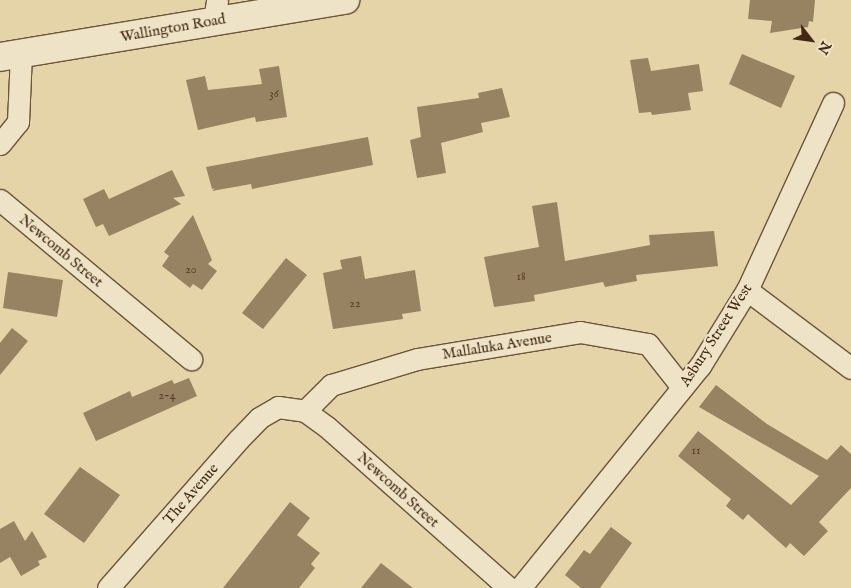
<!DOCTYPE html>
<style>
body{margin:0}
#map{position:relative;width:851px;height:588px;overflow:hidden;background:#e5d4a8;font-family:"IM FELL English",serif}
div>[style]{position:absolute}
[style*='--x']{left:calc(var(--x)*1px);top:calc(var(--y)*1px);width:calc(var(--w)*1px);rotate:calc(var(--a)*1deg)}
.building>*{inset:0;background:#978261}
.roads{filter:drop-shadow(1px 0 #6c543a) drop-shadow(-1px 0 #6c543a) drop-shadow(0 1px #6c543a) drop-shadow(0 -1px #6c543a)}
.street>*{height:21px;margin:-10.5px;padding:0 10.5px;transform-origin:10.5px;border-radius:10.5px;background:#eee3c6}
.secondary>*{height:28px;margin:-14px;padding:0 14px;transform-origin:14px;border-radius:14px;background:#eee3c6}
span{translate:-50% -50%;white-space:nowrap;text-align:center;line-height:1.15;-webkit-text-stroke:4.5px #eee3c6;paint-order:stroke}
.number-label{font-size:12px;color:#583f28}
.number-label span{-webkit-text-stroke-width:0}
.street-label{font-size:15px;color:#432915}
.north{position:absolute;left:786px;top:15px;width:50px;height:50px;-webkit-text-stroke:4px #eee3c6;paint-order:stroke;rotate:120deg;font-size:14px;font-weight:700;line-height:20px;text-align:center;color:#432915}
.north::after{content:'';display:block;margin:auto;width:18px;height:22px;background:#432915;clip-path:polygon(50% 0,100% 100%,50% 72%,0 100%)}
</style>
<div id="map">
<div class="building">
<div style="clip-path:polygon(750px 0,815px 0,813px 22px,809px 21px,808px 27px,770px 33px,772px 21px,748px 19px)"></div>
<div style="clip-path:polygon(742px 54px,795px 76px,781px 108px,729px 84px)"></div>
<div style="clip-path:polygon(648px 58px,651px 71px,699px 64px,703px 91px,688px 93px,691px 110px,652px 115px,651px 112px,639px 113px,630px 60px)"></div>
<div style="clip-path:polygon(279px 66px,287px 117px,256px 122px,255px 117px,198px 130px,186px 80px,205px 76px,208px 90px,262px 84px,259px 69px)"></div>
<div style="clip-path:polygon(502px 88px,510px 117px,481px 123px,483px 132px,441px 143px,446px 173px,417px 178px,410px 140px,421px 137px,417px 107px,479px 98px,478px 93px)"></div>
<div style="clip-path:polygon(368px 137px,373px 165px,252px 189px,251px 184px,212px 191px,215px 188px,212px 189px,206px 167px)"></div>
<div style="clip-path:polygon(172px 170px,185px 196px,173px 198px,181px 204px,109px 236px,103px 224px,96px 227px,83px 199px,104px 189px,109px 199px)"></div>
<div style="clip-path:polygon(557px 202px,565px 261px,650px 245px,649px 235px,714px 231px,718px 266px,636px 275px,637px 281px,605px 287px,603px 282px,534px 295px,535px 301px,494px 307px,484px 257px,539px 247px,532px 206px)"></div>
<div style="clip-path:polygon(193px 215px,212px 260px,208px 264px,217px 271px,202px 290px,193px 284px,190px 288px,162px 266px,169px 256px,164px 252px)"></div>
<div style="clip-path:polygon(361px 256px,365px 279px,415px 270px,421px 311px,402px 314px,403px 319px,333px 329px,323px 273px,342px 269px,340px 260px)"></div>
<div style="clip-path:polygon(286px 258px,307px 275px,263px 329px,242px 313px)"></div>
<div style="clip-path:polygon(8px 272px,63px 280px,57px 317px,3px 308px)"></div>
<div style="clip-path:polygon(12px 328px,28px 341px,0 375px,0 343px)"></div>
<div style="clip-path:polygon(189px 378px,197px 396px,96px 441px,83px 413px,130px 391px,132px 397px,172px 380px,174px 384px)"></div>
<div style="clip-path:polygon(716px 385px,767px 424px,827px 460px,841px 445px,851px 454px,851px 488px,819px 522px,828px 531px,804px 556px,790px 543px,786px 548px,748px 514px,743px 520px,726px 506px,731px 499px,678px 456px,698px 431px,791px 505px,819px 476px,699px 407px)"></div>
<div style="clip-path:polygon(80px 467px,120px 495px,84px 543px,44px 514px)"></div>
<div style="clip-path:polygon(290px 502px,310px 518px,297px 535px,320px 553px,311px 564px,315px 568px,299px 588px,223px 588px)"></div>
<div style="clip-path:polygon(14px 521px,25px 541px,32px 531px,47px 557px,38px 561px,40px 565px,21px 576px,10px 557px,0 563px,0 529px)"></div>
<div style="clip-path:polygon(611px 527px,632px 543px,600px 588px,581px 588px,565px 575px,584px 550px,590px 554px)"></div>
<div style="clip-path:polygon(381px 563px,413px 588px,361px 588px)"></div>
</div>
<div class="roads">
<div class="street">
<div style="--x:214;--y:20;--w:20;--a:-81"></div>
<div style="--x:0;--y:144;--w:28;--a:-51"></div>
<div style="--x:18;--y:122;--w:68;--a:-87.5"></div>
<div style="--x:0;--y:200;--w:249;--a:39.8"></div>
<div style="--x:747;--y:290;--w:130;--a:36.9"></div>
<div style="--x:305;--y:411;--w:37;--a:-45"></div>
<div style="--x:331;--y:385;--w:90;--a:-16.8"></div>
<div style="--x:417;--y:359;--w:165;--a:-9.4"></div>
<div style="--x:580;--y:332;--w:69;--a:10"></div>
<div style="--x:648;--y:344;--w:55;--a:51.7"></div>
<div style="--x:108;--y:588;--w:198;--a:-48.7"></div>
<div style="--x:239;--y:439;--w:29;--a:-46"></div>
<div style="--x:259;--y:418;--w:22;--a:-30"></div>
<div style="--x:278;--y:407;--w:27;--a:8"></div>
<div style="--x:305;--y:411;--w:27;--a:36"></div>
<div style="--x:327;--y:427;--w:243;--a:41.5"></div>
<div style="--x:520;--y:588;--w:286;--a:-51"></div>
<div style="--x:700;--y:366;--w:89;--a:-58.3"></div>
<div style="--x:747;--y:290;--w:206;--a:-65.3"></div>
</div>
<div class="secondary">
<div style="--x:0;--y:57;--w:350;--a:-9.4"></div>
</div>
</div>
<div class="number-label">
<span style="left:274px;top:94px">36</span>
<span style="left:191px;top:270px">20</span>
<span style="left:521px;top:277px">18</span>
<span style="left:355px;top:304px">22</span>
<span style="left:167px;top:396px">2-4</span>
<span style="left:696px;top:451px">11</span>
</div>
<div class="street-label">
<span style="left:173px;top:28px;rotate:-10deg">Wallington Road</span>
<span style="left:61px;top:251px;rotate:40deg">Newcomb Street</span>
<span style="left:716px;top:335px;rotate:-57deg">Asbury Street West</span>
<span style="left:497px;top:346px;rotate:-9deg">Mallaluka Avenue</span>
<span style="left:398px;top:490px;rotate:42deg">Newcomb Street</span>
<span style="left:191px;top:494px;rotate:-49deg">The Avenue</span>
</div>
<div class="north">N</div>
</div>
